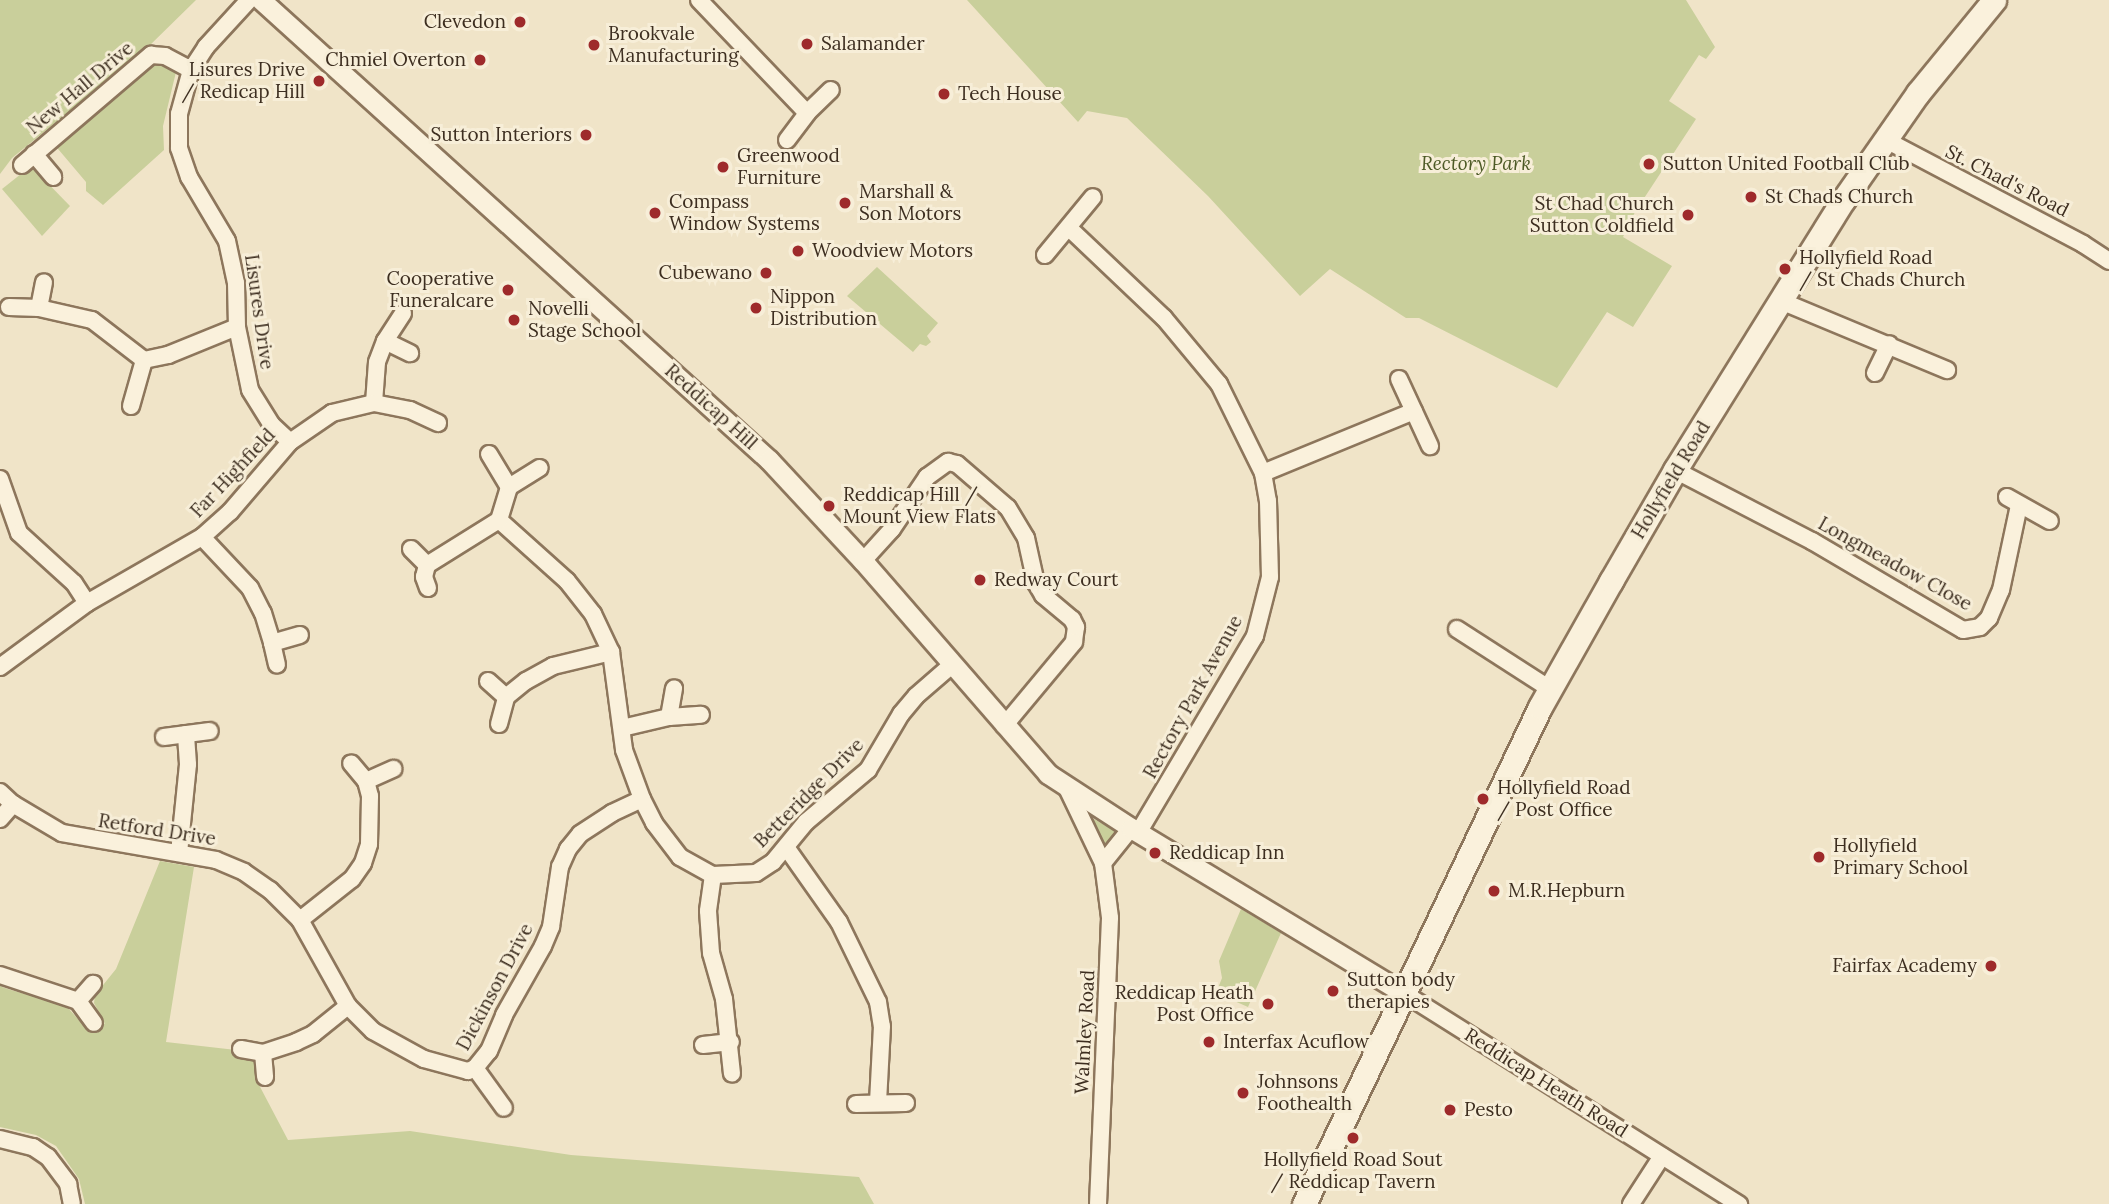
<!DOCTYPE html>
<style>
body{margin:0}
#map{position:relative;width:2109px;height:1204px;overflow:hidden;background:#f0e4c8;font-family:Lora,serif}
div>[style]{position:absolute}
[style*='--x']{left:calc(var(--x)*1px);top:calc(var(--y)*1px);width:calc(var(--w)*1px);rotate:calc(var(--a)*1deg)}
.green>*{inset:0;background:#c9cf9b}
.roads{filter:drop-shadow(2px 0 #8d765c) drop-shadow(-2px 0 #8d765c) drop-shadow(0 2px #8d765c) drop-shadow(0 -2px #8d765c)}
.minor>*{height:16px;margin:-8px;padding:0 8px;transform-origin:8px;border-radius:8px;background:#faf1dc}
.tertiary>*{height:19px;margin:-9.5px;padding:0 9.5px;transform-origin:9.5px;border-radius:9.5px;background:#faf1dc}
.secondary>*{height:23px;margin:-11.5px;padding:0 11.5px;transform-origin:11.5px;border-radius:11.5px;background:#faf1dc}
.dots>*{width:19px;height:19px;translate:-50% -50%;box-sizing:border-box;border:4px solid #f7eed8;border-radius:50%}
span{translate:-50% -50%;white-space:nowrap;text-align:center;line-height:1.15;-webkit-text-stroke:6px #f7eed8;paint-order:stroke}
.poi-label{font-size:19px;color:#3d2e20}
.right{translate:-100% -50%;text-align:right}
.left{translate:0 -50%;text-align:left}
.street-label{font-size:19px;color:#3d2e20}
.park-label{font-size:19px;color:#4d5a26;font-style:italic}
</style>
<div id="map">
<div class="green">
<div style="clip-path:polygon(0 0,196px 0,147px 48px,12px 158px,0 174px)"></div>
<div style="clip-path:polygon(967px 0,1686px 0,1715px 47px,1706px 59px,1699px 55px,1669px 101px,1696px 119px,1635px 212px,1623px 237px,1672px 266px,1633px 327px,1607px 312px,1557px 388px,1419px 318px,1406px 318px,1330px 269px,1300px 296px,1208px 196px,1127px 118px,1087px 111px,1078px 122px)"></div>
<div style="clip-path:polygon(154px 62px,161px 62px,176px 72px,163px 126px,164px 150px,103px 205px,86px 191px,86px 182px,53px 143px)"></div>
<div style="clip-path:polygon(31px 166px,70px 206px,42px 236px,2px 189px)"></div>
<div style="clip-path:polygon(877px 267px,938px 323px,927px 336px,931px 342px,926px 346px,920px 344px,913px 352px,847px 296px)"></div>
<div style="clip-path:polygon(1092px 818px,1117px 832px,1106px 850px)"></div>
<div style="clip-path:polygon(160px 861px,194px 867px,166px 1042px,236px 1050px,240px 1055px,255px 1060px,258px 1083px,288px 1140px,410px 1131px,571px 1155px,859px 1177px,874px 1204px,85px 1204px,79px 1179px,56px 1146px,36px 1135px,0 1127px,0 983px,2px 987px,11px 990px,53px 1002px,56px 999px,69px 1005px,68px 1008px,86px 1028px,100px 1022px,105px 1024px,94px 1003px,95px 995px,116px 969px)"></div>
<div style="clip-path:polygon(1241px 909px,1281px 933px,1248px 1007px,1216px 993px,1222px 978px,1219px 961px)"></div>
</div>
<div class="roads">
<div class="minor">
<div style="--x:249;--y:0;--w:64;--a:132.5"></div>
<div style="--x:206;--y:47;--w:27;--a:123"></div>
<div style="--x:191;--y:70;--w:46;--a:105.3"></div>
<div style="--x:179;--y:114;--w:34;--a:90"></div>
<div style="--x:179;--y:148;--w:31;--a:71"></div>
<div style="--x:189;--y:177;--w:74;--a:59.3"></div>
<div style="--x:227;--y:241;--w:43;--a:77.9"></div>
<div style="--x:236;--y:283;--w:44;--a:88.7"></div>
<div style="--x:237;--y:327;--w:64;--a:78.3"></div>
<div style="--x:250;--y:390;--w:40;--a:58"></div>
<div style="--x:271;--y:424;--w:26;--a:43"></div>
<div style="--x:699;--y:0;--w:156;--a:46.3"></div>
<div style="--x:1884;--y:139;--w:225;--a:27.8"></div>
<div style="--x:2083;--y:244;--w:31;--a:33"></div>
<div style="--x:787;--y:140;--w:34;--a:-53"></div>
<div style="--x:807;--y:113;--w:33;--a:-44"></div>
<div style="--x:34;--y:154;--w:30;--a:50"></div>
<div style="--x:22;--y:165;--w:170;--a:-40.5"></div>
<div style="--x:151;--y:55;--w:14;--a:4"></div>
<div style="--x:165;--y:56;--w:30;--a:28"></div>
<div style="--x:1069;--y:228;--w:131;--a:43.5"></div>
<div style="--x:1164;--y:318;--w:86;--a:50.2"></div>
<div style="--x:1219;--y:384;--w:99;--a:63.7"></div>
<div style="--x:1263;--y:473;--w:28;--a:80"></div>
<div style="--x:1268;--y:501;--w:76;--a:88.5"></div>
<div style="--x:1270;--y:577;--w:61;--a:104.3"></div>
<div style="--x:1255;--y:636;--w:229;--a:120.7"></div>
<div style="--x:1045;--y:255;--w:75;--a:-50.4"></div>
<div style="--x:1781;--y:301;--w:180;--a:22.6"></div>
<div style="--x:9;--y:307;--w:30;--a:2"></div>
<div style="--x:39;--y:308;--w:54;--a:12.8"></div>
<div style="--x:92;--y:320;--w:66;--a:37.6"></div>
<div style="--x:39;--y:308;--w:26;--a:-79"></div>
<div style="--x:385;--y:341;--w:28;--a:26"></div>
<div style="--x:1875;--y:373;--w:32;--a:-64"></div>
<div style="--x:1399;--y:379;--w:74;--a:65.2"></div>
<div style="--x:374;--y:403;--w:41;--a:-85.8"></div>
<div style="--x:377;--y:362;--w:22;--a:-69"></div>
<div style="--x:385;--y:341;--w:33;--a:-57"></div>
<div style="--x:131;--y:406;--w:48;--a:-74.2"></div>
<div style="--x:144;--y:360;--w:25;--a:-12"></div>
<div style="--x:168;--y:355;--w:74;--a:-22.1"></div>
<div style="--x:489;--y:454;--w:39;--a:59"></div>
<div style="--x:509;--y:487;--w:36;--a:-32"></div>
<div style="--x:1675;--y:470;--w:154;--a:27.4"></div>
<div style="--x:1812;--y:541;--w:175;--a:30.5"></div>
<div style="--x:1963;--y:630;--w:17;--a:-10"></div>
<div style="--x:1980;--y:627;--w:13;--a:-45"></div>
<div style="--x:1989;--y:618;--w:30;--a:-67"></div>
<div style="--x:2001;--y:590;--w:87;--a:-78"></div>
<div style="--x:1263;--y:473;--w:163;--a:-22.3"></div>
<div style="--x:0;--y:479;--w:57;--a:70.6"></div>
<div style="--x:19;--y:533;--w:74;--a:42.3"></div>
<div style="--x:74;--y:583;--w:24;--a:57"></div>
<div style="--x:2007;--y:497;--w:49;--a:29.2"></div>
<div style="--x:499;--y:520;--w:91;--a:41.9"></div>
<div style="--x:567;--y:581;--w:42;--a:51.8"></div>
<div style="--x:593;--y:614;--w:42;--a:64.7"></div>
<div style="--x:611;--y:652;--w:99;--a:82.4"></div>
<div style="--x:624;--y:750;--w:52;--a:69.8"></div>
<div style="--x:642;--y:799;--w:27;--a:63"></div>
<div style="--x:654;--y:823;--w:43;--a:52.6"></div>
<div style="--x:680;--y:857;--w:38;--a:29"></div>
<div style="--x:713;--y:875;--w:43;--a:-2.7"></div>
<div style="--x:756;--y:873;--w:20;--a:-33"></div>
<div style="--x:773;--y:862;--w:52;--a:-50.5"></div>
<div style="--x:806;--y:822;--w:81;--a:-40"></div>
<div style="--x:868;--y:770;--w:65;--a:-59.5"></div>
<div style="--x:901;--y:714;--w:23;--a:-50"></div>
<div style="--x:916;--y:696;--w:49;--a:-40.9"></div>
<div style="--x:202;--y:537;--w:70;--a:46.7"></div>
<div style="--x:250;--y:588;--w:28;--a:63"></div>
<div style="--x:263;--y:613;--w:31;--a:73"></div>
<div style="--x:272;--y:643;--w:29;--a:-16"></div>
<div style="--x:411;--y:549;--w:23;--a:45"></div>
<div style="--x:863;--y:561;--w:43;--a:-47.8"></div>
<div style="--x:892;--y:529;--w:63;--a:-56.1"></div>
<div style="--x:927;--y:477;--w:26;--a:-36"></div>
<div style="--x:948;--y:462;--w:9;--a:13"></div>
<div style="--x:957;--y:464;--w:67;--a:40.8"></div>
<div style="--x:1008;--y:508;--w:35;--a:59"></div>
<div style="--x:1026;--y:538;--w:46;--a:77.5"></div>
<div style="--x:1036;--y:583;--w:14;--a:60"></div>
<div style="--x:1043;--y:595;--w:38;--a:40"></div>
<div style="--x:1072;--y:619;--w:9;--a:63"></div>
<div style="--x:1076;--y:627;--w:15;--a:98"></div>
<div style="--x:1074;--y:642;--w:109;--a:129.8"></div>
<div style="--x:428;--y:588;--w:12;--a:-110"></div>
<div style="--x:424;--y:577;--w:12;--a:-76"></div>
<div style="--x:427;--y:565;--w:85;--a:-32"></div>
<div style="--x:499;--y:520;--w:34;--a:-73"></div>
<div style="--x:1457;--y:629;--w:111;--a:32.8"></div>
<div style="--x:272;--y:643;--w:22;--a:77"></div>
<div style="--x:0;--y:667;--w:108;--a:-36.3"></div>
<div style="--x:87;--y:603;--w:133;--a:-29.9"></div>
<div style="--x:202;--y:537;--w:38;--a:-42"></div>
<div style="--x:230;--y:512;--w:92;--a:-49.4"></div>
<div style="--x:290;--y:442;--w:51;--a:-34.6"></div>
<div style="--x:332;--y:413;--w:43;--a:-13.4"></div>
<div style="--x:374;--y:403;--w:37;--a:11"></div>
<div style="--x:410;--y:410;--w:31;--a:25"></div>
<div style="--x:488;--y:681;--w:24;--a:42"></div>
<div style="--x:506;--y:697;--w:26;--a:-39"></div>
<div style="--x:526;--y:681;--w:31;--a:-29"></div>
<div style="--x:553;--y:666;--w:60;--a:-13.6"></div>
<div style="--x:669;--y:717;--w:29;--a:-80"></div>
<div style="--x:499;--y:724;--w:28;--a:-75"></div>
<div style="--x:622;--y:728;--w:48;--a:-13.2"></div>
<div style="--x:669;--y:717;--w:32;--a:-4"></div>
<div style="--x:164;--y:737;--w:46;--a:-7.4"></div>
<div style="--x:366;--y:781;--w:30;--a:-24"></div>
<div style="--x:1067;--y:788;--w:83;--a:64.4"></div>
<div style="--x:1103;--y:863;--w:55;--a:82.7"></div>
<div style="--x:1110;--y:918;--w:286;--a:92.4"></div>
<div style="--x:0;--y:792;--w:18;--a:43"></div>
<div style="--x:13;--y:804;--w:57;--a:30.6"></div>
<div style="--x:62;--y:833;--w:156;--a:9.9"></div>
<div style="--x:216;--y:860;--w:30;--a:23"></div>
<div style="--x:244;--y:872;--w:32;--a:35"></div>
<div style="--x:270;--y:890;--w:42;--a:45"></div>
<div style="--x:300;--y:920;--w:98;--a:60.8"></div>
<div style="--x:348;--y:1006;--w:35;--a:45"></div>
<div style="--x:373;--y:1031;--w:58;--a:28.8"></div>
<div style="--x:424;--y:1059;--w:46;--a:15.3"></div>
<div style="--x:468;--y:1071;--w:8;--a:-23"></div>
<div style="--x:0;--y:819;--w:20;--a:-49"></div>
<div style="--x:786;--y:847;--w:92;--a:54.8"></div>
<div style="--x:839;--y:922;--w:89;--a:64"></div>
<div style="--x:878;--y:1002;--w:24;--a:81"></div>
<div style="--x:882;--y:1026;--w:76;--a:93"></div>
<div style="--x:179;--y:853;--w:89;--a:-84.2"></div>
<div style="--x:188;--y:764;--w:30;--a:-94"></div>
<div style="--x:1103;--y:863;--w:45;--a:-51.3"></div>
<div style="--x:713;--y:875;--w:36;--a:98"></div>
<div style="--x:708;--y:911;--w:42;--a:85.9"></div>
<div style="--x:711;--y:953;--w:48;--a:74.2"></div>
<div style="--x:724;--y:999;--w:75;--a:83.9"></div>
<div style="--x:300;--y:920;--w:66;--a:-38.3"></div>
<div style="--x:352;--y:879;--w:19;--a:-55"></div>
<div style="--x:363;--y:863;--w:20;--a:-72"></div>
<div style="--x:369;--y:844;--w:48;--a:-88.8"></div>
<div style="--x:370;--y:796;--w:16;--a:-105"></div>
<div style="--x:366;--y:781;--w:23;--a:-130"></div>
<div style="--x:0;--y:975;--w:82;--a:18.4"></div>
<div style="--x:78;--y:1001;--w:27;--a:54"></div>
<div style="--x:1405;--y:994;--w:395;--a:32.2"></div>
<div style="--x:78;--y:1001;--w:23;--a:-49"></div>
<div style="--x:703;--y:1045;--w:28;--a:-6"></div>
<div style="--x:241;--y:1049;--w:22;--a:10"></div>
<div style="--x:263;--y:1053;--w:35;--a:-18"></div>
<div style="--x:296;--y:1042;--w:19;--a:-25"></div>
<div style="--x:313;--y:1034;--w:45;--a:-38.7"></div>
<div style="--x:263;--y:1053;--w:24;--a:85"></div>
<div style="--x:475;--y:1068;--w:22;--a:-51"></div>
<div style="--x:489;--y:1051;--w:39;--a:-67"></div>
<div style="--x:504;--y:1015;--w:79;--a:-60.5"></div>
<div style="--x:543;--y:946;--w:21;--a:-67"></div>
<div style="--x:551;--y:927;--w:61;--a:-81.5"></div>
<div style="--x:560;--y:867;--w:20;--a:-66"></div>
<div style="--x:568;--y:849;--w:19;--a:-51"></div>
<div style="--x:580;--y:834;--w:38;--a:-33"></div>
<div style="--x:612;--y:813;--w:33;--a:-25"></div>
<div style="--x:475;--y:1068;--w:49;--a:54.1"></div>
<div style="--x:856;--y:1104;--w:50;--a:-1.1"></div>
<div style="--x:0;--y:1139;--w:34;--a:14"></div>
<div style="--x:33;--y:1147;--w:18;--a:34"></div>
<div style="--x:48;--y:1157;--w:34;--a:53"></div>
<div style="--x:68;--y:1184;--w:20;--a:79"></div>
<div style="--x:1631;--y:1204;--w:57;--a:-57.1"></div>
</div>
<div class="tertiary">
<div style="--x:261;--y:0;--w:685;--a:42.16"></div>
<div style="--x:769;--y:460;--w:138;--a:47.1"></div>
<div style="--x:863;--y:561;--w:282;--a:49"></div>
<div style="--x:1048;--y:774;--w:99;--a:33"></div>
<div style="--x:1131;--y:828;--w:320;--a:31.2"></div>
</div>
<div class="secondary">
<div style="--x:1304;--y:1204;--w:550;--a:-64.6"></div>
<div style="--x:1540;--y:707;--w:145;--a:-60.6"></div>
<div style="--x:1611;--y:581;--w:128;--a:-60"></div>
<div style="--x:1675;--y:470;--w:319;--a:-58.1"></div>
<div style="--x:1844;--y:199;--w:129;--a:-55.1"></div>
<div style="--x:1918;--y:93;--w:120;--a:-50.7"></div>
</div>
</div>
<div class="dots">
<div style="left:520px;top:22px;background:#9e2a2b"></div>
<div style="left:807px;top:44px;background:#9e2a2b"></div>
<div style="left:594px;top:45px;background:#9e2a2b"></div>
<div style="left:480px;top:60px;background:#9e2a2b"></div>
<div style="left:319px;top:81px;background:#9e2a2b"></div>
<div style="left:944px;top:94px;background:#9e2a2b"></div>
<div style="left:586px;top:135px;background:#9e2a2b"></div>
<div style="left:1649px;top:164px;background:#9e2a2b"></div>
<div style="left:723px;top:167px;background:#9e2a2b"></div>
<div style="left:1751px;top:197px;background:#9e2a2b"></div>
<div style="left:845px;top:203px;background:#9e2a2b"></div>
<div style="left:655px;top:213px;background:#9e2a2b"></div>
<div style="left:1688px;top:215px;background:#9e2a2b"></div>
<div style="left:798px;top:251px;background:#9e2a2b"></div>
<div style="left:1785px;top:269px;background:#9e2a2b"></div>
<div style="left:766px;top:273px;background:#9e2a2b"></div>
<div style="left:508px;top:290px;background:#9e2a2b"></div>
<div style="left:756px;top:308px;background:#9e2a2b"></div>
<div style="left:514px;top:320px;background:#9e2a2b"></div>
<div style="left:829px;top:506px;background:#9e2a2b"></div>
<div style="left:980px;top:580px;background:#9e2a2b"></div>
<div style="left:1483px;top:799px;background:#9e2a2b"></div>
<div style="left:1155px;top:853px;background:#9e2a2b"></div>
<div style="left:1819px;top:857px;background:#9e2a2b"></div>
<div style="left:1494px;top:891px;background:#9e2a2b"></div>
<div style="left:1991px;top:966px;background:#9e2a2b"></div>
<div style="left:1333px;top:991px;background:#9e2a2b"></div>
<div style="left:1268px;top:1004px;background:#9e2a2b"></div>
<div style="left:1209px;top:1042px;background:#9e2a2b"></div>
<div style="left:1243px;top:1093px;background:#9e2a2b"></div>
<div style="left:1450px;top:1110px;background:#9e2a2b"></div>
<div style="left:1353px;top:1138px;background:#9e2a2b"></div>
</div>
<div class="poi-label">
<span class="right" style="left:506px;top:22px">Clevedon</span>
<span class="left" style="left:608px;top:45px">Brookvale<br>Manufacturing</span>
<span class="left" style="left:821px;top:44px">Salamander</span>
<span class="right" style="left:466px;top:60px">Chmiel Overton</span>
<span class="right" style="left:305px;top:81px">Lisures Drive<br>/ Redicap Hill</span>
<span class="left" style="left:958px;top:94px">Tech House</span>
<span class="right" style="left:572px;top:135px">Sutton Interiors</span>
<span class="left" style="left:737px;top:167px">Greenwood<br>Furniture</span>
<span class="left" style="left:1663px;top:164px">Sutton United Football Club</span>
<span class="left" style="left:859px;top:203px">Marshall &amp;<br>Son Motors</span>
<span class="left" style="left:1765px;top:197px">St Chads Church</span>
<span class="left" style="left:669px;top:213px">Compass<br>Window Systems</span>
<span class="right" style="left:1674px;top:215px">St Chad Church<br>Sutton Coldfield</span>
<span class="left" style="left:812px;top:251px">Woodview Motors</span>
<span class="left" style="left:1799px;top:269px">Hollyfield Road<br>/ St Chads Church</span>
<span class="right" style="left:752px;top:273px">Cubewano</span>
<span class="right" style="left:494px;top:290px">Cooperative<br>Funeralcare</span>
<span class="left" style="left:770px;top:308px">Nippon<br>Distribution</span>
<span class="left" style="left:528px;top:320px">Novelli<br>Stage School</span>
<span class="left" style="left:843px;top:506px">Reddicap Hill /<br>Mount View Flats</span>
<span class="left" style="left:994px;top:580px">Redway Court</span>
<span class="left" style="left:1497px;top:799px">Hollyfield Road<br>/ Post Office</span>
<span class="left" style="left:1833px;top:857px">Hollyfield<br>Primary School</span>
<span class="left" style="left:1169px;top:853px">Reddicap Inn</span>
<span class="left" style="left:1508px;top:891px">M.R.Hepburn</span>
<span class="right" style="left:1977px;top:966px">Fairfax Academy</span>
<span class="left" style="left:1347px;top:991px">Sutton body<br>therapies</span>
<span class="right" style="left:1254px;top:1004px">Reddicap Heath<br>Post Office</span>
<span class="left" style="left:1223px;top:1042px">Interfax Acuflow</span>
<span class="left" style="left:1257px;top:1093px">Johnsons<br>Foothealth</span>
<span class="left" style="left:1464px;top:1110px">Pesto</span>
<span style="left:1353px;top:1171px">Hollyfield Road Sout<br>/ Reddicap Tavern</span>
</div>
<div class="street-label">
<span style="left:80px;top:88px;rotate:-40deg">New Hall Drive</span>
<span style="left:2007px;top:181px;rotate:27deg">St. Chad's Road</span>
<span style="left:259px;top:312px;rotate:82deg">Lisures Drive</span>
<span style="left:711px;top:407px;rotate:42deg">Reddicap Hill</span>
<span style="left:233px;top:473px;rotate:-47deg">Far Highfield</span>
<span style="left:1671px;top:480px;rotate:-59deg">Hollyfield Road</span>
<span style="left:1895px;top:564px;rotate:29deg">Longmeadow Close</span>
<span style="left:1193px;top:697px;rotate:-61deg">Rectory Park Avenue</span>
<span style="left:809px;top:793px;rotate:-45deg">Betteridge Drive</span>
<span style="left:157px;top:830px;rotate:9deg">Retford Drive</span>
<span style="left:495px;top:987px;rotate:-62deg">Dickinson Drive</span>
<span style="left:1085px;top:1032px;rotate:-87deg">Walmley Road</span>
<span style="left:1546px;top:1083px;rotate:32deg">Reddicap Heath Road</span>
</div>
<div class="park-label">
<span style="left:1476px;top:164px">Rectory Park</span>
</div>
</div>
